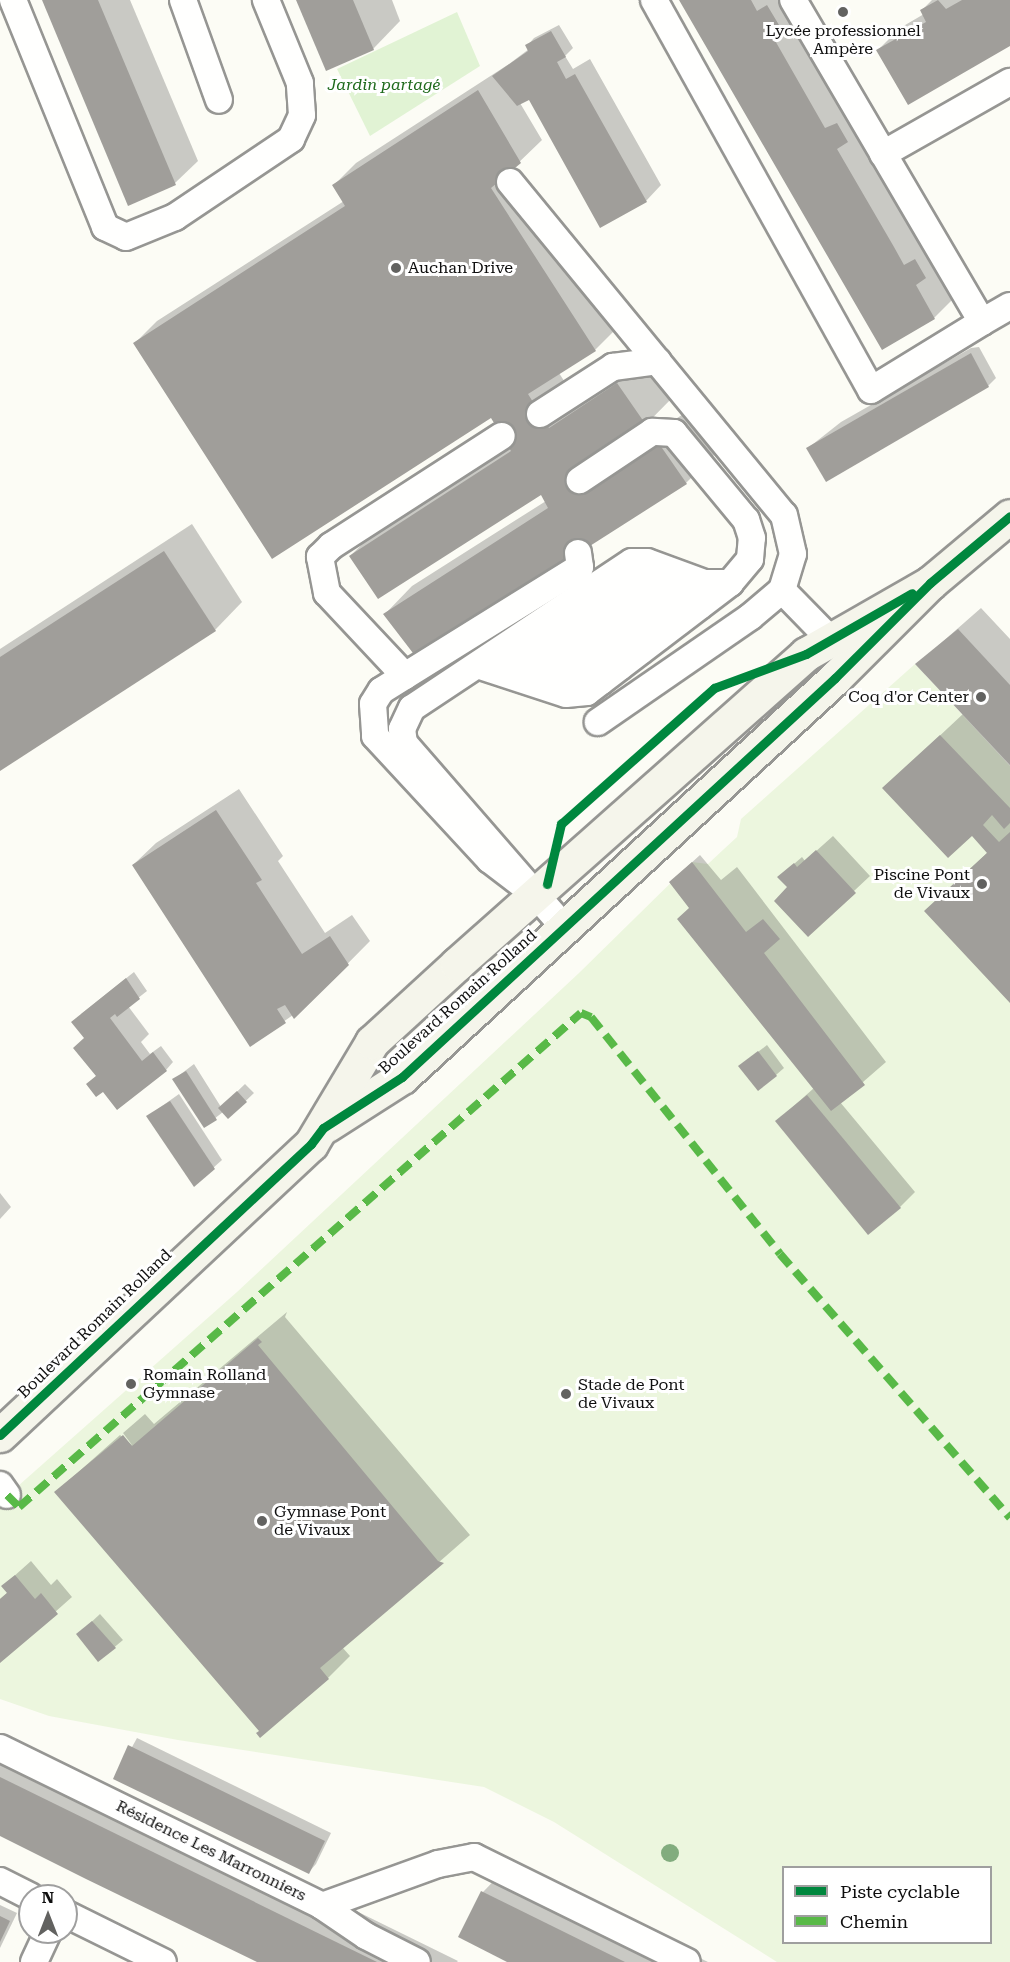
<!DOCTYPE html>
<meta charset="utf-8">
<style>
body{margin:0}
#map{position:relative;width:1010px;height:1962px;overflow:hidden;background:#fcfcf5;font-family:"Roboto Serif",serif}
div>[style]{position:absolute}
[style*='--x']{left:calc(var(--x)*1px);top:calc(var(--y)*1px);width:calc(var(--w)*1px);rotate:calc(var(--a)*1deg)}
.green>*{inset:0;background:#e1f3d4}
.pitch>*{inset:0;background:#ecf6de}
.shadow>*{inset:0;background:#0003}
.building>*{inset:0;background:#a09e9a}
.roads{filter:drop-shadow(2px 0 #969693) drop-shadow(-2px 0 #969693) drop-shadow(0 2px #969693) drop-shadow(0 -2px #969693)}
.service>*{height:26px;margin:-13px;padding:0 13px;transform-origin:13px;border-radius:13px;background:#fffffe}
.secondary>*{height:33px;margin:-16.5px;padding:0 16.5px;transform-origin:16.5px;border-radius:16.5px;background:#f5f5eb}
.quiet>*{height:8px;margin-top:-4px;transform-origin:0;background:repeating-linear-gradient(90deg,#58b947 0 15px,transparent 0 23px)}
.cycleway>*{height:9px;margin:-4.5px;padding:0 4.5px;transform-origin:4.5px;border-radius:4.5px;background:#00873e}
.trees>*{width:18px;height:18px;margin:-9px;border-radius:50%;background:#82ac7e}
.dots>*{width:16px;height:16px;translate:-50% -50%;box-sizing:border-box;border:3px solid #fff;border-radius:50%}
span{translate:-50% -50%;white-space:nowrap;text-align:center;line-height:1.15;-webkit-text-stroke:6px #fff;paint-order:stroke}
.poi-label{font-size:16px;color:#0f0f0f}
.left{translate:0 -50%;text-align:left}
.right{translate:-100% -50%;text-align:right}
.park-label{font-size:16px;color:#1f6a1c;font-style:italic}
.street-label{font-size:16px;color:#0f0f0f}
.legend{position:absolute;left:782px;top:1866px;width:210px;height:78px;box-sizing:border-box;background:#fff;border:2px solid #9f9f9f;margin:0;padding:8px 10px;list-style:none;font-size:18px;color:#0f0f0f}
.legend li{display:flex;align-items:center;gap:12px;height:30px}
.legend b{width:30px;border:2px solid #9f9f9f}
.north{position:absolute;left:18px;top:1884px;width:60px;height:60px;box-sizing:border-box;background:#fff;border:2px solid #9f9f9f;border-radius:50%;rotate:0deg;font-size:16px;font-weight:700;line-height:24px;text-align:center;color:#0f0f0f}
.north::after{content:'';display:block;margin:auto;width:21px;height:27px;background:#626260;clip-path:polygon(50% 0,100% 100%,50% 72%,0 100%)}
</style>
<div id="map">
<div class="green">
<div style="clip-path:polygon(457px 12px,480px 66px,370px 136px,337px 69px)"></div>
</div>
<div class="pitch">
<div style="clip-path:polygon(evenodd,915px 664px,1010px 766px,1010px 1962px,777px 1962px,554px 1822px,484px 1787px,178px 1740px,49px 1716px,0 1699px,0 1502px,237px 1292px,579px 973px,692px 862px,708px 864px,724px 849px,737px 837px,741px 819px,915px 664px,784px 1868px,990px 1868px,990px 1942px,784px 1942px,784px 1868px)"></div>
</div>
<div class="shadow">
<div style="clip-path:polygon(44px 0,130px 0,198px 161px,175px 183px,129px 204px)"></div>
<div style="clip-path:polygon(298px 0,392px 0,400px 21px,373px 49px)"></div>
<div style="clip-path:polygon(681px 0,801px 0,853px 101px,865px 96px,875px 113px,866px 123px,961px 291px,934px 318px)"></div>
<div style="clip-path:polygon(932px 0,1010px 0,1010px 44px,878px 50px,900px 28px,924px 14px,922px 10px)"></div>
<div style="clip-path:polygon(559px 25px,573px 48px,565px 56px,573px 69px,590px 59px,661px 185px,646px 201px,529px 98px,520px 103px,542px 140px,514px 167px,617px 328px,595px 350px,559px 373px,577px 401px,645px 356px,673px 397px,611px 460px,685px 413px,714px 455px,686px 483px,416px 655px,385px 614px,412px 586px,546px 501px,541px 493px,350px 556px,378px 529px,509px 445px,492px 416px,135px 343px,157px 321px,344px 201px,334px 185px,356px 163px,509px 64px,529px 49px,527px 46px,534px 38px)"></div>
<div style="clip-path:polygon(979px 347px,996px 378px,988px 386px,808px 448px,841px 422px,971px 348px)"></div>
<div style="clip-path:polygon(192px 524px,242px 602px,215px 630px,0 769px,0 649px)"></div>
<div style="clip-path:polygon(981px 608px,1010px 639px,1010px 1001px,926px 911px,988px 852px,972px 833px,884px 788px,964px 713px,932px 651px)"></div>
<div style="clip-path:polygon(239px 789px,283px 856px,278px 861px,325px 933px,352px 915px,370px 941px,295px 1017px,293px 1015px,250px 1045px,133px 865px,156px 843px)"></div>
<div style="clip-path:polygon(833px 836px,870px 876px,808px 934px,805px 872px,779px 877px,802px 857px,805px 861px)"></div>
<div style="clip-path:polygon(700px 855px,721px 880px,737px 867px,886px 1062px,840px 1102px,915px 1192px,900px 1207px,777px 1121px,814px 1088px,690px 907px,678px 875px)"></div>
<div style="clip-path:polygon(134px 972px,147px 991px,128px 1006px,149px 1034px,141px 1042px,150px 1054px,161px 1046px,173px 1062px,166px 1070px,103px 1089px,88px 1084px,97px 1075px,81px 1014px)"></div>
<div style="clip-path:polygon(767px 1045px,784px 1068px,776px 1075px,740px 1066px)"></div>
<div style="clip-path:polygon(194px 1064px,221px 1107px,245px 1084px,254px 1093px,229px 1117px,223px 1112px,205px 1126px,173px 1080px)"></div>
<div style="clip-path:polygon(179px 1094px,222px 1160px,194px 1185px,148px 1116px)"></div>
<div style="clip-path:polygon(0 1193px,11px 1207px,0 1219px)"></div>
<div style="clip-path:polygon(287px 1312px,285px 1317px,470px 1535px,342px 1647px,350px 1656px,328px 1678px,261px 1731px,56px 1492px,120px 1435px,132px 1445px,123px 1433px,145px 1414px,154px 1424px)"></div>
<div style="clip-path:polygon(31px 1561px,51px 1585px,57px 1579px,72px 1597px,1px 1660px,0 1599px,8px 1592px,3px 1586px)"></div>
<div style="clip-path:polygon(100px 1614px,123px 1640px,99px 1660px,86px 1627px)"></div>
<div style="clip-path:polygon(0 1736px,458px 1961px,457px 1962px,261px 1962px,0 1833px)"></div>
<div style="clip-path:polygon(137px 1738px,331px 1833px,316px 1864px,309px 1872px,115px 1778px)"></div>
<div style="clip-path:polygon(510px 1864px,708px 1962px,511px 1962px,483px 1892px)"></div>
<div style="clip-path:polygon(0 1905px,17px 1913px,0 1948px)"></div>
</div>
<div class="building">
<div style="clip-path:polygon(42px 0,98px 0,176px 185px,128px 206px)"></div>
<div style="clip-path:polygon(296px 0,353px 0,374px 50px,326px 71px)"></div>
<div style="clip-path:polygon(679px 0,751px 0,757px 11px,767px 5px,779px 25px,769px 30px,825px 128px,837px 123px,848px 142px,837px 149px,894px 247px,904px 265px,915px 259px,926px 278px,916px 285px,935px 319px,882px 350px)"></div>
<div style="clip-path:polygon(938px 0,946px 9px,962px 0,1010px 0,1010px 46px,908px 105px,876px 50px,926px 22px,920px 10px)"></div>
<div style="clip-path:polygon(551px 31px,566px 57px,557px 62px,566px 79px,575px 74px,647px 202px,600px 228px,529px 100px,517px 106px,492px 76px,528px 51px,525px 45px)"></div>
<div style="clip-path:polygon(478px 90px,521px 163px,491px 188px,596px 351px,528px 394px,549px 428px,617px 383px,687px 484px,416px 657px,383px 614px,548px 508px,541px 495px,378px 599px,349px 556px,511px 451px,491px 418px,272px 559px,133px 343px,345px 206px,332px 185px)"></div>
<div style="clip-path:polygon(971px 353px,989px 387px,826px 482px,806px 448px)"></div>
<div style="clip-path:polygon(164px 551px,216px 631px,0 771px,0 657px)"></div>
<div style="clip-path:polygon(958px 629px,1010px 685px,1010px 765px,915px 664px)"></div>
<div style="clip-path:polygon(940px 735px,1010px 808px,1010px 823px,1004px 829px,992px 815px,983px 825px,999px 842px,1010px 832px,1010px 1003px,924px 911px,987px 853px,972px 836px,948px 858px,882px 788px)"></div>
<div style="clip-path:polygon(216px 810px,262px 880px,256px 883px,302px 954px,330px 936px,349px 965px,294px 1019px,285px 1005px,277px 1009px,286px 1023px,250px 1047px,132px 865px)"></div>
<div style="clip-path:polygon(816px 850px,856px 893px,808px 937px,774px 901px,787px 887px,777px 877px,794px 863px,797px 867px)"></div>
<div style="clip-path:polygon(692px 862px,746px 932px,763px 919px,780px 939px,764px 953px,865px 1085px,831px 1111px,677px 919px,689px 908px,669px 882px)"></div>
<div style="clip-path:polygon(126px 978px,140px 999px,117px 1017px,115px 1014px,110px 1018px,142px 1061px,153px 1052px,167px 1071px,117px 1110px,103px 1092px,96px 1097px,86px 1084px,96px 1076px,73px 1048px,84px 1038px,71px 1022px)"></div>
<div style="clip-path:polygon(758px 1051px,777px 1076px,758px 1091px,738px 1066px)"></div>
<div style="clip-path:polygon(186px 1071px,217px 1120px,204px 1128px,172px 1079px)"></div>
<div style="clip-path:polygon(237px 1091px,247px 1102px,228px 1119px,218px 1108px)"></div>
<div style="clip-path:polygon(807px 1095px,901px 1208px,868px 1235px,775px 1121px)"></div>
<div style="clip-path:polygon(170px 1101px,215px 1169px,194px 1187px,146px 1116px)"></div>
<div style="clip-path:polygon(258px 1338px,262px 1342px,258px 1345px,438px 1561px,444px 1563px,320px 1668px,329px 1679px,260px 1738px,256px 1733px,259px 1731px,54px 1492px,123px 1435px,132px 1446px)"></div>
<div style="clip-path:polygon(15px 1575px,35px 1599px,41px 1593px,58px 1614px,0 1663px,0 1599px,7px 1593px,1px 1586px)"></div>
<div style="clip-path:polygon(92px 1621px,116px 1648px,98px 1662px,76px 1634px)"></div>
<div style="clip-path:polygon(128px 1745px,325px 1841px,309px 1874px,113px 1779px)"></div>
<div style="clip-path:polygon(0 1777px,377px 1962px,257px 1962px,86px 1879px,0 1836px)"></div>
<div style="clip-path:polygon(481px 1891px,625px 1962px,507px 1962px,458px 1937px)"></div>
<div style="clip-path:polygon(0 1916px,10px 1921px,0 1942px)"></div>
</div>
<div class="roads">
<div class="service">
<div style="--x:13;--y:0;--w:245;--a:67.9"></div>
<div style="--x:105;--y:227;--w:23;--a:25"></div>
<div style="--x:126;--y:237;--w:53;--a:-22.2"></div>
<div style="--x:175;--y:217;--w:140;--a:-33.9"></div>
<div style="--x:291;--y:139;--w:26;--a:-65"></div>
<div style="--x:302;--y:115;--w:32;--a:-94"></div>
<div style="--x:300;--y:83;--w:90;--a:-112.3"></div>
<div style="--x:183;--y:0;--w:106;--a:70.2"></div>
<div style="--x:654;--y:0;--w:446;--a:60.9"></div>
<div style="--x:871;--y:390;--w:130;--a:-31.5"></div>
<div style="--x:982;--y:322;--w:373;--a:-120.4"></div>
<div style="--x:883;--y:154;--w:146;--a:-29.6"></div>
<div style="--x:510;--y:182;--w:431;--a:50.6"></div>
<div style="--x:784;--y:515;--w:40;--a:77"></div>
<div style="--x:793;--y:554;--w:38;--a:107"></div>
<div style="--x:782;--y:590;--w:42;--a:139.8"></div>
<div style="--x:750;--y:617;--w:185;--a:145.4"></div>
<div style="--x:982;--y:322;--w:32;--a:-30"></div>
<div style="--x:540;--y:414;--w:87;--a:-32.8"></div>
<div style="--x:613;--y:367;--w:45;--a:-7.6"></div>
<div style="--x:578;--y:553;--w:14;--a:82"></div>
<div style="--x:580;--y:567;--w:234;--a:148.1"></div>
<div style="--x:381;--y:691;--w:15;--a:122"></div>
<div style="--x:373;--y:704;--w:32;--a:86"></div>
<div style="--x:375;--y:736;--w:169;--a:47.2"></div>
<div style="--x:490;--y:860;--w:58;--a:37.3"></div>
<div style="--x:536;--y:895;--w:201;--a:-131"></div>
<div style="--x:404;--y:743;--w:14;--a:-98"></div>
<div style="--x:402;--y:729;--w:23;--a:-65"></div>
<div style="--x:412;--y:708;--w:264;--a:-33.6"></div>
<div style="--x:632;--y:562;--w:15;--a:0"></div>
<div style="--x:647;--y:562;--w:61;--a:20.2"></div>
<div style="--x:704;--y:583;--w:26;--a:0"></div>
<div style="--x:730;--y:583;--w:31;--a:-50"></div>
<div style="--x:750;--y:559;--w:21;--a:-85"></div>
<div style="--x:752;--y:538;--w:19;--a:-108"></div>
<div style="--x:746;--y:520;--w:113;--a:-129.6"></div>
<div style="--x:674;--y:433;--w:22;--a:-177"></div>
<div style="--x:652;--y:432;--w:87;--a:146.3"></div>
<div style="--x:612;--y:577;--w:92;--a:18.4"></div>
<div style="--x:782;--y:590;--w:70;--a:45.6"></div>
<div style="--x:587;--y:592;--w:96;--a:18.2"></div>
<div style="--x:565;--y:607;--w:98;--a:17.9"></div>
<div style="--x:546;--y:620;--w:99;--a:18.3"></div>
<div style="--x:526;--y:634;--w:99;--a:19.5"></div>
<div style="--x:503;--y:650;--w:103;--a:17.6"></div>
<div style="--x:480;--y:666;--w:90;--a:18"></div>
<div style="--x:566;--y:694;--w:21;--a:-5"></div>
<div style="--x:587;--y:692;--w:180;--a:-37.3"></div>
<div style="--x:405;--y:676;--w:114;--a:-133.2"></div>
<div style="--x:327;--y:593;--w:37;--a:-101"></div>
<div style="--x:320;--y:557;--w:16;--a:-45"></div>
<div style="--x:331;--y:546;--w:203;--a:-32.8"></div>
<div style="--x:536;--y:895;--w:41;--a:48.9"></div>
<div style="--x:0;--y:1485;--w:12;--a:55"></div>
<div style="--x:0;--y:1748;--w:359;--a:26.1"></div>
<div style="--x:322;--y:1906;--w:53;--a:34.3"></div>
<div style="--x:366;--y:1936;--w:57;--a:27"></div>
<div style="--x:0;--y:1881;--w:34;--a:27"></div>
<div style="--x:322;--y:1906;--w:123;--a:-19.9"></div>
<div style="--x:438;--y:1864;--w:37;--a:-11"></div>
<div style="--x:474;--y:1857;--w:237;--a:26.2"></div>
<div style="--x:66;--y:1914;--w:108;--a:26.3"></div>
<div style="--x:34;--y:1962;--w:33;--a:-65"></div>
</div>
<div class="secondary">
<div style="--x:327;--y:1125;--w:89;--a:-32.6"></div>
<div style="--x:402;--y:1077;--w:589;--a:-42.66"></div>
<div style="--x:835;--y:678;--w:134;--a:-45"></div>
<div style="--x:930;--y:583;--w:104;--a:-39.9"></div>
<div style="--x:0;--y:1435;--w:426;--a:-43.1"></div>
<div style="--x:311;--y:1144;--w:119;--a:-59.1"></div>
<div style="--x:372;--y:1042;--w:115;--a:-42.5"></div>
<div style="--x:457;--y:964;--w:467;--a:-41.6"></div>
<div style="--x:806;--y:654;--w:143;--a:-29.8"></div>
</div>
</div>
<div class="quiet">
<div style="--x:7;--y:1495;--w:17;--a:45"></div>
<div style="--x:19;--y:1507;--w:748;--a:-41.32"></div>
<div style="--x:581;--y:1013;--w:11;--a:22"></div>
<div style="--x:591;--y:1017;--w:303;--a:51.4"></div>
<div style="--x:780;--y:1254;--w:350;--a:48.9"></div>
</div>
<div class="cycleway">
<div style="--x:547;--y:884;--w:62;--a:-76.9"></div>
<div style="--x:561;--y:824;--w:205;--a:-41.6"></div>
<div style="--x:714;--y:688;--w:98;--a:-20.3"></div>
<div style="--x:806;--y:654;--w:122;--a:-29.9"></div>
<div style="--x:0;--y:1435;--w:426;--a:-43.1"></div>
<div style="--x:311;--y:1144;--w:20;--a:-53"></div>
<div style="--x:323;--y:1128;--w:94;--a:-32.8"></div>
<div style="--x:402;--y:1077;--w:589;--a:-42.66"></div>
<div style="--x:835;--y:678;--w:134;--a:-45"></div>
<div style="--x:930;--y:583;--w:104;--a:-39.9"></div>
</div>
<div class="trees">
<div style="left:670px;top:1853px"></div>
</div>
<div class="dots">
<div style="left:843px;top:12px;background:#626260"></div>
<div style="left:396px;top:268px;background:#626260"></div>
<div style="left:981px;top:697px;background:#626260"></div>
<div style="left:982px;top:884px;background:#626260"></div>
<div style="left:131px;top:1384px;background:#626260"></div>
<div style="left:566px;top:1394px;background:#626260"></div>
<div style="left:262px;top:1521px;background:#626260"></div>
</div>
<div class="poi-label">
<span style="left:843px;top:40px">Lycée professionnel<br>Ampère</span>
<span class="left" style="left:408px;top:268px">Auchan Drive</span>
<span class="right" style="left:969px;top:697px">Coq d'or Center</span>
<span class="right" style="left:970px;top:884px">Piscine Pont<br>de Vivaux</span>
<span class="left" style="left:143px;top:1384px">Romain Rolland<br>Gymnase</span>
<span class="left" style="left:578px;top:1394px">Stade de Pont<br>de Vivaux</span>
<span class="left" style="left:274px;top:1521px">Gymnase Pont<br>de Vivaux</span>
</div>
<div class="park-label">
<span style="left:384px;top:85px">Jardin partagé</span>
</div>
<div class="street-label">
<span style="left:458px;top:1002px;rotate:-42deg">Boulevard Romain Rolland</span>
<span style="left:95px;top:1324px;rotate:-44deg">Boulevard Romain Rolland</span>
<span style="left:211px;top:1851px;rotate:26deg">Résidence Les Marronniers</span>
</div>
<ul class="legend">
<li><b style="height:8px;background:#00873e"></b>Piste cyclable</li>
<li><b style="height:8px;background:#58b947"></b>Chemin</li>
</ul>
<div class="north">N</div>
</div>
